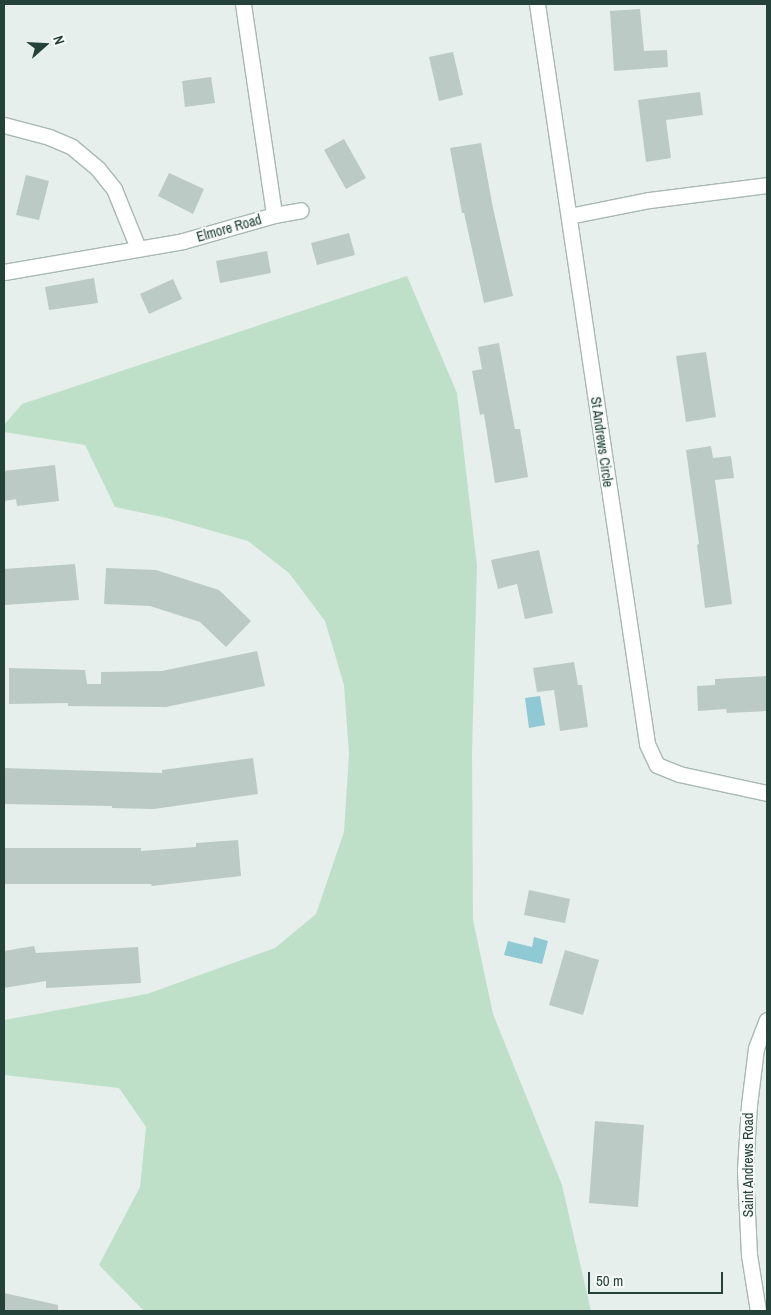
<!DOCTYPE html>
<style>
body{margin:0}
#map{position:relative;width:771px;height:1315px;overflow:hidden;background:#e6efeb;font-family:"Archivo Narrow",sans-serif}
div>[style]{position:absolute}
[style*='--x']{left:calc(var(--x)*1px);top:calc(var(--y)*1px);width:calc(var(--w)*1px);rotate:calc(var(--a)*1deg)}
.green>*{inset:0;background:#bfe0c8}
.water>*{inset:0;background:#8ec9d4}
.building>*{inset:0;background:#bbcac4}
.roads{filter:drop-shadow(1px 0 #a8b8b2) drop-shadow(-1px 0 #a8b8b2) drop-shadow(0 1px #a8b8b2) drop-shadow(0 -1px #a8b8b2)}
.minor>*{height:15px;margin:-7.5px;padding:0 7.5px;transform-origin:7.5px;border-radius:7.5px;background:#fff}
span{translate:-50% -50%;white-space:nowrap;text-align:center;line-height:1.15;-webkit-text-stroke:4px #f7fbf9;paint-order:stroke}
.street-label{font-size:14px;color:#24423a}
.frame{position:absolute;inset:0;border:5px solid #24423a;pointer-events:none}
.north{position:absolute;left:20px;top:20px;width:50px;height:50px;-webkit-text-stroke:4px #f7fbf9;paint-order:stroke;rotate:71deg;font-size:14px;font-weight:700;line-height:20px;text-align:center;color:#24423a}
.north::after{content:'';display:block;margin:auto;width:18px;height:22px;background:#24423a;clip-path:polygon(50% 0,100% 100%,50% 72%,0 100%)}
.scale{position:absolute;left:588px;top:1272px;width:135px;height:22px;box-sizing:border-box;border:2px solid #24423a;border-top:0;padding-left:6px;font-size:15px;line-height:18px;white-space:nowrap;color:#24423a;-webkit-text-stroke:4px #f7fbf9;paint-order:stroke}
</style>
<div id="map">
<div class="green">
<div style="clip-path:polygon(407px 276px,457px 393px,477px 566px,472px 752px,473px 920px,493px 1014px,562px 1185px,591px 1311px,144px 1311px,99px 1265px,140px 1187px,146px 1127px,119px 1088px,4px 1075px,4px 1020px,147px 994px,275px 948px,316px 914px,344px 832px,349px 754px,344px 685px,325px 621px,289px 573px,248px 541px,167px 518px,115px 507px,85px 445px,4px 432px,4px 425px,22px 404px)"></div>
</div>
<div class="water">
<div style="clip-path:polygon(540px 696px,545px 725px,529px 728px,525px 698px)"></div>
<div style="clip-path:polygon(534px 937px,548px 941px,542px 964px,504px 955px,508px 941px,532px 947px)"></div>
</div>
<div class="building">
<div style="clip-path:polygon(640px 9px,644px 51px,667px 50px,668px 67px,614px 71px,610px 11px)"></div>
<div style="clip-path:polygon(453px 52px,463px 95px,439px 101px,429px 57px)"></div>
<div style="clip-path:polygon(211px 77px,215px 103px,185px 107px,182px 81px)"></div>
<div style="clip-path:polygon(700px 92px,703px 115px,666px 120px,671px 158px,646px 162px,638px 100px)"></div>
<div style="clip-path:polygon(344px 139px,366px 178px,346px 189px,324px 150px)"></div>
<div style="clip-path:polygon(481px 143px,493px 208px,513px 296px,484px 303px,464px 213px,462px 213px,450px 148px)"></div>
<div style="clip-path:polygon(169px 173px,204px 189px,193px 214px,158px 196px)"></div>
<div style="clip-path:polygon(26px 175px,49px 181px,39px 220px,16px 215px)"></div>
<div style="clip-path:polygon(349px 233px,355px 255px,317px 265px,311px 243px)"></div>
<div style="clip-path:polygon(267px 251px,271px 273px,220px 283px,216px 261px)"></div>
<div style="clip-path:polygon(94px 278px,98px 303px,49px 310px,45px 287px)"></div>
<div style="clip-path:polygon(173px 279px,182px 299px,149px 314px,140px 294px)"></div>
<div style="clip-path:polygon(499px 343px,515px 429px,520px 429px,528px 477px,495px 483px,484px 414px,480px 415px,472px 371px,482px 369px,478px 347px)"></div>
<div style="clip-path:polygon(706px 352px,716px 417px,686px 422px,676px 356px)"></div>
<div style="clip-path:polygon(711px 446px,713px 458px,731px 456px,734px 478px,715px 480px,732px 604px,705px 608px,697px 545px,699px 544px,686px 450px)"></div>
<div style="clip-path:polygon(55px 465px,59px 501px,17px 506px,16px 499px,4px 501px,4px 471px)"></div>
<div style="clip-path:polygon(539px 550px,553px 613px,525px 619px,517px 584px,498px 589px,491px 560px)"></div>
<div style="clip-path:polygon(75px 564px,79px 600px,4px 605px,4px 569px)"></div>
<div style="clip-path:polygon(106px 568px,156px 570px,219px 590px,251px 621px,226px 647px,200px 622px,150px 606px,104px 604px)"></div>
<div style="clip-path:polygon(257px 651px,265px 686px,166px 707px,68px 706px,68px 703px,9px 704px,9px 668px,85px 670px,87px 684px,101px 684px,101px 672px,162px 671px)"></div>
<div style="clip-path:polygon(574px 662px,578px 685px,582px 685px,588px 727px,560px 731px,554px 690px,537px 692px,533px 668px)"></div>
<div style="clip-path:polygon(767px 676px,767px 711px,727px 713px,726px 709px,698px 711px,697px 686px,715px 685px,715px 679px)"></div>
<div style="clip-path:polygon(253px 758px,258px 794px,154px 809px,112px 808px,112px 806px,4px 804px,4px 768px,162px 773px,162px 770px)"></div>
<div style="clip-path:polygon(238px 840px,241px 876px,152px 886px,151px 884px,4px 884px,4px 848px,141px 848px,141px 851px,196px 847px,196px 843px)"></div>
<div style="clip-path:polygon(529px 890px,570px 899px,565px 923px,524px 915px)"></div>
<div style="clip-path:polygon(34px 946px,36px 953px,138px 947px,141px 983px,46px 988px,46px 981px,4px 988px,4px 951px)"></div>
<div style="clip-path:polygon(565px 950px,599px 960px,583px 1015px,549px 1005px)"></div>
<div style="clip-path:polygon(595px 1121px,644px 1125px,638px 1207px,589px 1203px)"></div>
<div style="clip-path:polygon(4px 1293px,58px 1305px,58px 1311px,4px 1311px)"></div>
</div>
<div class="roads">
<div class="minor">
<div style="--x:243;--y:4;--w:213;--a:81.6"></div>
<div style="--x:537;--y:4;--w:748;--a:81.54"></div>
<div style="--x:647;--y:744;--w:23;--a:65"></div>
<div style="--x:657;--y:765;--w:24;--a:22"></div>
<div style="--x:679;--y:774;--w:90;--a:12.2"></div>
<div style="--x:4;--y:125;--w:47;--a:14.9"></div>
<div style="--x:49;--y:137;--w:25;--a:23"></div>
<div style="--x:72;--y:147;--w:34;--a:40"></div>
<div style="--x:98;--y:169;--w:26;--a:51"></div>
<div style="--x:114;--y:189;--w:64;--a:67.9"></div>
<div style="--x:569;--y:216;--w:82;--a:-11.3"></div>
<div style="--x:649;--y:200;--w:119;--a:-7.2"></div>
<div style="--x:4;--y:272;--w:182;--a:-9.8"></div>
<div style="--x:183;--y:241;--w:95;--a:-15.9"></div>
<div style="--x:274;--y:215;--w:27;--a:-10"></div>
<div style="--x:758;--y:1311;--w:57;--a:-99.1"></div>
<div style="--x:749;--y:1255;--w:85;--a:-92.7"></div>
<div style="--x:745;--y:1170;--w:65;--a:-86.5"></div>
<div style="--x:749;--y:1105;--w:57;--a:-83"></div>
<div style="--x:756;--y:1048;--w:30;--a:-69"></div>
</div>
</div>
<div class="street-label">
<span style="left:229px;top:228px;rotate:-16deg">Elmore Road</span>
<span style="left:602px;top:442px;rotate:82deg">St Andrews Circle</span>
<span style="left:748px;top:1165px;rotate:-90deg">Saint Andrews Road</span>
</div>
<div class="frame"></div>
<div class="north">N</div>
<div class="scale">50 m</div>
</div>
